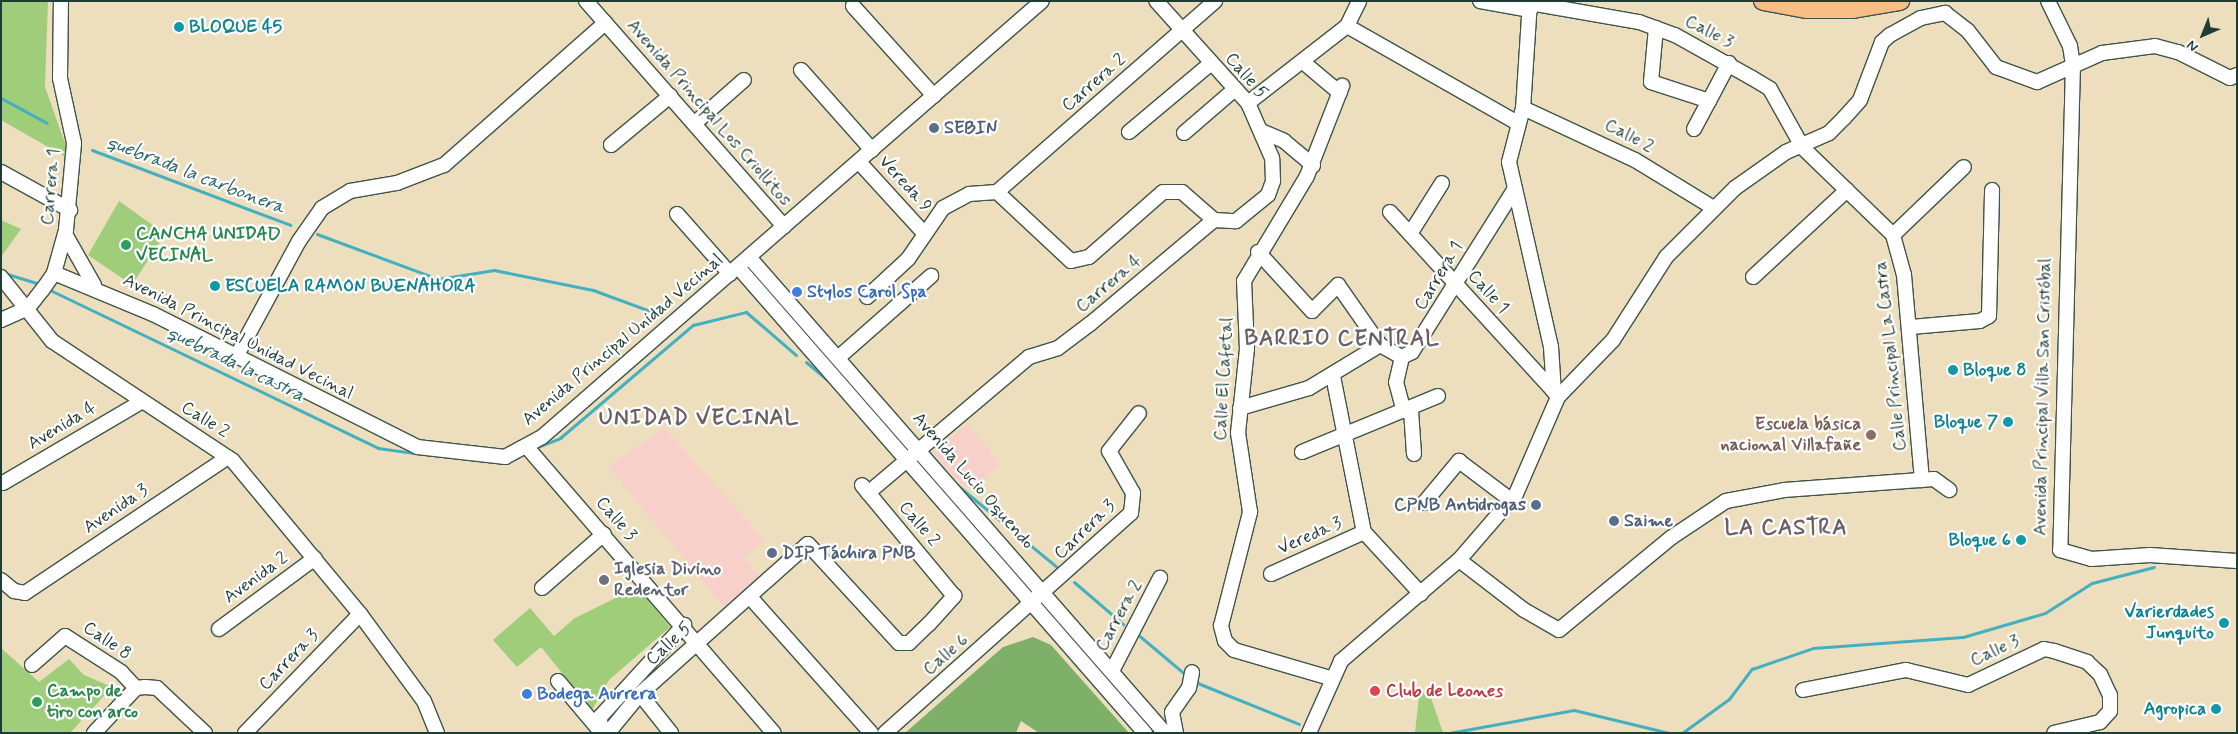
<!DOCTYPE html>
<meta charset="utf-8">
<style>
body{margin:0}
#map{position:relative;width:2238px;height:734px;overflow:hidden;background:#eddfbd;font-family:Mynerve,sans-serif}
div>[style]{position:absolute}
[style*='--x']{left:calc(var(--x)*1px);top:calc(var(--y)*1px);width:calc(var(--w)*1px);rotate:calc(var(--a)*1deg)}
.built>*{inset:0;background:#f7d0c9}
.green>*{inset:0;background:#9fcd7a}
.forest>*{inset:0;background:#7fb06a}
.stream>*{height:3px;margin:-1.5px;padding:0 1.5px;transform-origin:1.5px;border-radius:1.5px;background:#43b0c1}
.roads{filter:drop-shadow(1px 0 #3e5549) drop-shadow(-1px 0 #3e5549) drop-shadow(0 1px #3e5549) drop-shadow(0 -1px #3e5549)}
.minor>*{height:14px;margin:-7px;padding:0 7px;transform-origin:7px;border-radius:7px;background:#fff}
.major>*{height:18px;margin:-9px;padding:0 9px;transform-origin:9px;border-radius:9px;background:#f7be87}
.dots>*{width:14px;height:14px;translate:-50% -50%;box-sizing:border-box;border:2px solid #fff;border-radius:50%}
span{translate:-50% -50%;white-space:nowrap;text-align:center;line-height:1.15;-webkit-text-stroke:4.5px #fff;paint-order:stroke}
.culture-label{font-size:18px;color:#0d838f;font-weight:700}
.left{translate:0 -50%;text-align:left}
.right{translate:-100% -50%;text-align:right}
.street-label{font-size:18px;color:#1f3d34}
.service-label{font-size:18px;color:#4e5e75;font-weight:700}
.leisure-label{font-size:18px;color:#27864d;font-weight:700}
.shop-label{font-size:18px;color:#366cbe;font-weight:700}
.education-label{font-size:18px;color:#785e54;font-weight:700}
.worship-label{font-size:18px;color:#5b616d;font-weight:700}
.health-label{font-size:18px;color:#be3a42;font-weight:700}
.water-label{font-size:19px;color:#2c6565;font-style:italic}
.district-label{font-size:22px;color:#6a6065;font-weight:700;letter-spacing:1px}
.frame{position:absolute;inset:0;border:2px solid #1f3d34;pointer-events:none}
.north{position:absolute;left:2178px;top:10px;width:50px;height:50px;-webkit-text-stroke:4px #fff;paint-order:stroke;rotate:224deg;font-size:14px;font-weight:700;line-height:20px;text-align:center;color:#1f3d34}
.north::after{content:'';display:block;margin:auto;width:18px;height:22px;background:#1f3d34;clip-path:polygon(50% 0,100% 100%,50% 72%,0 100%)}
</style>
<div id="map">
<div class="built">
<div style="clip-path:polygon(967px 424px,1000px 464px,967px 490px,933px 453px)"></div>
<div style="clip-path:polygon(664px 428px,764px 540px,744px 558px,760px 577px,724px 607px,608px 467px)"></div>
</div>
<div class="green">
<div style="clip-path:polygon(1px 1px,48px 1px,45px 87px,71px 160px,1px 120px)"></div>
<div style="clip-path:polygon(119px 201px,165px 234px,132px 285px,88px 255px)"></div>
<div style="clip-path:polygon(1px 220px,21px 229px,1px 257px)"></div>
<div style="clip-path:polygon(638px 587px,670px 627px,609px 680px,592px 710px,541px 647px,517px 667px,493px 640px,530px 608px,554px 636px,575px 618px)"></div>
<div style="clip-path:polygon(1px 648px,39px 682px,69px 659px,84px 675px,112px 687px,70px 733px,1px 733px)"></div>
<div style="clip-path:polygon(1428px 689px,1443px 733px,1415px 733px,1419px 696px)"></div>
</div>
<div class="forest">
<div style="clip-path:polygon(1033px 637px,1051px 645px,1129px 733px,1039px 733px,1021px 721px,1016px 733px,905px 733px,1003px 647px)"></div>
</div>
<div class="stream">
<div style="--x:1;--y:98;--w:52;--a:28.5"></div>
<div style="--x:92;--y:150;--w:212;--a:20.7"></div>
<div style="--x:317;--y:234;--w:129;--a:20.4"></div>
<div style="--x:438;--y:279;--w:57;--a:-9.1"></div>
<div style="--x:494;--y:270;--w:101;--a:11.4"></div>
<div style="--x:593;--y:290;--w:72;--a:20.2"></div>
<div style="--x:4;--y:273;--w:34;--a:17"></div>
<div style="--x:50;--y:290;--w:364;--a:25.7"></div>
<div style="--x:378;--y:448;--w:35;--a:8"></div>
<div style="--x:806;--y:362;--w:34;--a:40"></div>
<div style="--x:537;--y:447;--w:25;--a:-21"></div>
<div style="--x:560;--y:438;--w:175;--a:-40.4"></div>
<div style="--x:693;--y:325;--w:55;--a:-13.8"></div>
<div style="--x:746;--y:312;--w:66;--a:40.7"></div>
<div style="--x:957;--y:485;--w:129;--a:39.4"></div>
<div style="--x:1074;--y:582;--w:65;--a:40.6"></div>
<div style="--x:1136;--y:633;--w:65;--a:40"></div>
<div style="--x:1195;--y:682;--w:112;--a:22"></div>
<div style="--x:1449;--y:733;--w:127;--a:-10.4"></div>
<div style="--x:1574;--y:710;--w:98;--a:13.6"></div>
<div style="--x:1682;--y:733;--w:58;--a:-35.9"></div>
<div style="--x:1729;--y:699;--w:38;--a:-53"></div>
<div style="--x:1752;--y:669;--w:65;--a:-19"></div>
<div style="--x:1813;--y:648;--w:150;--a:-4.2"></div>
<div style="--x:1963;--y:637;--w:85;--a:-16.3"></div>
<div style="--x:2045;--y:613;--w:56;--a:-32.6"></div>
<div style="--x:2092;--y:583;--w:64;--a:-14.5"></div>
</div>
<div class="roads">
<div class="minor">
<div style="--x:586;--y:1;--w:300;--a:48.7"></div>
<div style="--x:1480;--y:1;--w:51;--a:10.2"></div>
<div style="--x:1530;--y:1;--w:107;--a:93.7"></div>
<div style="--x:1523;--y:108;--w:56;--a:104.5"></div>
<div style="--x:1509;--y:162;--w:190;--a:77.2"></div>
<div style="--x:1551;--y:347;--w:45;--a:86.2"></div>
<div style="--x:2048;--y:1;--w:50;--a:63.9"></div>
<div style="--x:2070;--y:46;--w:19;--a:81"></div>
<div style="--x:2073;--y:65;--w:485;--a:91.5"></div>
<div style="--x:2060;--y:550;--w:32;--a:16"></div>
<div style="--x:2091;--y:559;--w:59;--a:-3.9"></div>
<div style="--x:2150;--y:555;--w:87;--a:3.9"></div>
<div style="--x:1530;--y:3;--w:111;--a:9.9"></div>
<div style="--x:1639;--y:22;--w:38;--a:20"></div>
<div style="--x:1675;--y:35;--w:88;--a:29.2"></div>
<div style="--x:1752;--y:78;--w:21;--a:31"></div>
<div style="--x:1770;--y:89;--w:68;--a:60.8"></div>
<div style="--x:1803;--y:148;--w:125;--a:44"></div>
<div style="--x:1893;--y:235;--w:41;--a:74.6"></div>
<div style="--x:1904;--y:275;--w:206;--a:85"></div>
<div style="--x:853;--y:6;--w:121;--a:48"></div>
<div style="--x:1347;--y:26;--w:197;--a:29.6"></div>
<div style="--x:1656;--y:28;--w:54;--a:95.3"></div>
<div style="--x:1651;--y:82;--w:61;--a:18.1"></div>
<div style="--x:1709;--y:101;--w:43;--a:-62.2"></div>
<div style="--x:1303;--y:62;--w:48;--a:40"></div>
<div style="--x:801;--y:70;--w:107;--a:48.4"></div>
<div style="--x:1248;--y:103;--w:125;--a:-37.9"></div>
<div style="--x:1347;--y:26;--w:28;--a:-64"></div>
<div style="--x:1523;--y:108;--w:123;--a:24.9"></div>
<div style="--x:1635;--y:160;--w:90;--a:31.4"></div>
<div style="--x:695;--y:123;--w:65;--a:-41.3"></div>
<div style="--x:1694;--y:129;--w:32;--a:-62"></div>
<div style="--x:1261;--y:131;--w:25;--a:23"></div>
<div style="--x:1284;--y:141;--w:38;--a:40"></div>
<div style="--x:1129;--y:132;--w:106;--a:-40"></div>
<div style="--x:1184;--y:133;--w:67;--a:-40.8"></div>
<div style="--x:611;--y:145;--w:77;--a:-39.7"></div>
<div style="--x:859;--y:162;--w:95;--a:47.6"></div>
<div style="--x:1;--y:172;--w:79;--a:28.8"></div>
<div style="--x:997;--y:192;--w:290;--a:-41.2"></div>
<div style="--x:997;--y:192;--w:101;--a:43"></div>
<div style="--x:1071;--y:261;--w:18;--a:-13"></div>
<div style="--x:1089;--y:257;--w:98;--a:-41.3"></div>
<div style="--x:1163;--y:192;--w:19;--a:0"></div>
<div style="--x:1182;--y:192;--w:43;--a:41.2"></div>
<div style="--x:1390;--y:212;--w:249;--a:47.6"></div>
<div style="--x:677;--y:214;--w:80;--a:48.5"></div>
<div style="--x:65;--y:234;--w:59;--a:60.4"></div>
<div style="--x:1410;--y:234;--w:60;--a:-57.9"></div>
<div style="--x:1893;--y:235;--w:98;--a:-43.8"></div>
<div style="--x:1258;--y:252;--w:80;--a:47.5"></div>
<div style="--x:1312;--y:311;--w:37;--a:-45"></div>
<div style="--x:1338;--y:285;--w:73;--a:55"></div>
<div style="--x:749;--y:257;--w:632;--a:48.85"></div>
<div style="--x:738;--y:267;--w:619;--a:48.87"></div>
<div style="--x:54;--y:273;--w:107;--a:22.5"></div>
<div style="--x:153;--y:314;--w:296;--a:26.7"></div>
<div style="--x:417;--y:447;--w:89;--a:6.5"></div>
<div style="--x:505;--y:457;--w:42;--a:-28.4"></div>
<div style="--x:542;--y:437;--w:663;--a:-41.09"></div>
<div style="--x:1;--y:277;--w:82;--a:51.4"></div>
<div style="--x:52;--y:341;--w:217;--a:33.5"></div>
<div style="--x:233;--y:461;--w:199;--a:50.3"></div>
<div style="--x:360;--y:614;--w:108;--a:53.7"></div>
<div style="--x:424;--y:701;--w:35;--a:68"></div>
<div style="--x:1753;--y:277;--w:128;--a:-42.8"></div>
<div style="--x:867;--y:297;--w:56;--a:-42.8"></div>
<div style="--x:908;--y:259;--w:62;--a:-55.5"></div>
<div style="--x:943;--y:208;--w:30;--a:-28"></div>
<div style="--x:969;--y:194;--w:28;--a:-4"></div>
<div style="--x:1;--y:320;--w:30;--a:-24"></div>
<div style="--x:28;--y:308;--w:24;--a:-52"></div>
<div style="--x:43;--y:289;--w:19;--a:-55"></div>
<div style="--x:54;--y:273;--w:45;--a:-74.4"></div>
<div style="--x:66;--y:230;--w:87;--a:-84.7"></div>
<div style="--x:74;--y:143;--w:66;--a:-102.2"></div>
<div style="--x:60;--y:78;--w:77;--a:-89.3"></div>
<div style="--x:1911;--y:327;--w:69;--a:-5"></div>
<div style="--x:1980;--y:321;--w:10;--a:-29"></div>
<div style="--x:1989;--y:316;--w:126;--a:-88.6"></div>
<div style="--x:236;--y:357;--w:132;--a:-61.5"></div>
<div style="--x:299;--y:241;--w:40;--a:-55.1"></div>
<div style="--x:322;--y:208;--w:33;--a:-31"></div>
<div style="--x:350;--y:191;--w:48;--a:-9.7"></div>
<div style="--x:397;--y:183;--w:50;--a:-21"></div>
<div style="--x:444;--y:165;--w:215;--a:-41.4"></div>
<div style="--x:839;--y:357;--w:123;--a:-41.4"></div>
<div style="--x:1402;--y:357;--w:26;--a:103"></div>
<div style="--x:1396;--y:382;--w:30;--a:75"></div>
<div style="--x:1333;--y:376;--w:159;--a:78.8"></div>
<div style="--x:1364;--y:532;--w:84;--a:47.4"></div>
<div style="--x:1240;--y:408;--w:72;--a:-16.2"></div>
<div style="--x:1309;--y:388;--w:83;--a:-31.2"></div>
<div style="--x:1380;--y:345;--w:25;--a:29"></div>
<div style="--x:1402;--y:357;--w:11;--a:-27"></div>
<div style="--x:1412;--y:352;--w:191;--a:-57.8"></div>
<div style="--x:1411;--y:410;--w:44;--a:86.1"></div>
<div style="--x:526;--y:446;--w:379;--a:49.2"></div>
<div style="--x:1302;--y:452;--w:147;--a:-22.4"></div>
<div style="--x:3;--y:483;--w:160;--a:-30.4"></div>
<div style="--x:868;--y:493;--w:211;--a:-40.2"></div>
<div style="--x:1029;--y:357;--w:30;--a:-17"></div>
<div style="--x:1058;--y:348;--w:40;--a:-37"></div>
<div style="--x:1090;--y:324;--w:162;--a:-40"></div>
<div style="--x:1214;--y:220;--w:22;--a:3"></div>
<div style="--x:1236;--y:221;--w:41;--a:-39.1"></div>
<div style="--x:1268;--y:195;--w:15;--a:-70"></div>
<div style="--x:1273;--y:181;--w:23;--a:-92"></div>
<div style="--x:1272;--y:158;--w:60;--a:-113.6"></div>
<div style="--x:1248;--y:103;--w:137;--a:-132"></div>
<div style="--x:1424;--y:503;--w:55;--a:-50.2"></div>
<div style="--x:1459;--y:461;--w:65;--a:36.9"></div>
<div style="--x:1459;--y:560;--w:82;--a:37.6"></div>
<div style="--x:1524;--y:610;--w:40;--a:29.7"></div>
<div style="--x:1559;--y:630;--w:146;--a:-39.5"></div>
<div style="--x:1672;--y:537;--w:65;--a:-33.7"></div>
<div style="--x:1726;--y:501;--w:59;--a:-10.7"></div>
<div style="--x:1784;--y:490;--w:150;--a:-4.2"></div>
<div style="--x:1934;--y:479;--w:19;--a:36"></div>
<div style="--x:1271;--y:574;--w:102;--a:-24.3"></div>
<div style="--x:1;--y:580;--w:17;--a:40"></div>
<div style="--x:14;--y:591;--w:11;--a:10"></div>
<div style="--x:25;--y:593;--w:244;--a:-33.8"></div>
<div style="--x:542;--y:588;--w:82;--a:-41.1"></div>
<div style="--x:750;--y:597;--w:182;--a:48.3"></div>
<div style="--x:219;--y:629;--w:119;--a:-36.5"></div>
<div style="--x:32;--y:665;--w:44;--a:-41.3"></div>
<div style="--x:65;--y:636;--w:67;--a:32.7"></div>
<div style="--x:121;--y:672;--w:22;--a:47"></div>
<div style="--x:1112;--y:671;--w:105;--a:-62.7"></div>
<div style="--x:1330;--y:678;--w:100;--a:-163.7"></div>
<div style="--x:1234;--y:650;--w:13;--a:-135"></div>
<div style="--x:1225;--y:641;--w:16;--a:-105"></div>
<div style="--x:1221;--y:626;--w:118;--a:-75.7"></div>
<div style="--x:1250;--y:512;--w:80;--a:-98.6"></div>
<div style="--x:1238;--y:433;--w:84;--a:-83.9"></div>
<div style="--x:1247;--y:349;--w:68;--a:-92.5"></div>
<div style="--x:1244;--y:281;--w:122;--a:-59"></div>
<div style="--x:1307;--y:176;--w:97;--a:-68.7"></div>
<div style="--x:558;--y:681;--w:67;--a:49.9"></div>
<div style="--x:1803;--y:690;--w:105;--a:-11"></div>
<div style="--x:1906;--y:670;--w:64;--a:13.6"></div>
<div style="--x:1968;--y:685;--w:84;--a:-25.3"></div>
<div style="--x:2044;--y:649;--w:10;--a:11"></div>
<div style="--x:2054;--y:651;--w:35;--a:18"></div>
<div style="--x:2087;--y:662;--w:18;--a:43"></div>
<div style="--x:2100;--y:674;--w:23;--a:65"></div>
<div style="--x:2110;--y:695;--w:16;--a:90"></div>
<div style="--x:2110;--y:711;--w:15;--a:132"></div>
<div style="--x:2100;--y:722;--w:47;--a:166.6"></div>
<div style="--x:640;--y:694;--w:50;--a:51.5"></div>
<div style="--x:601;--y:732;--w:12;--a:-20"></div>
<div style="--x:612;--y:728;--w:44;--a:-50.5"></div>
<div style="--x:640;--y:694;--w:225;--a:-41.8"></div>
<div style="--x:808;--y:544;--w:134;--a:47.4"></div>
<div style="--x:899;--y:643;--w:10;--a:0"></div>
<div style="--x:909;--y:643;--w:28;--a:-44"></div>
<div style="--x:929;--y:624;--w:38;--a:-48"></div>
<div style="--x:954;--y:596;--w:144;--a:-129.7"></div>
<div style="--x:94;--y:733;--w:62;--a:-47"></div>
<div style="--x:136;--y:688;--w:9;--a:-6"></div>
<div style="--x:145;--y:687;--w:12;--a:5"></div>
<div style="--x:157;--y:688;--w:66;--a:43.2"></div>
<div style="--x:245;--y:733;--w:165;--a:-46"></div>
<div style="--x:601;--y:733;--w:16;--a:-94"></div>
<div style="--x:600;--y:717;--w:125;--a:-47.6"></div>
<div style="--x:885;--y:733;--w:330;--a:-41.8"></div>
<div style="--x:1131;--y:513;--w:20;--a:-84"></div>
<div style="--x:1133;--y:493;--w:48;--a:-119.7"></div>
<div style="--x:1109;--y:451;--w:48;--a:-51.7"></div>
<div style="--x:1176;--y:733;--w:21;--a:-101"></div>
<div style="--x:1172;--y:712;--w:29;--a:-55"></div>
<div style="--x:1189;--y:688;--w:16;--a:-79"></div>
<div style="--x:1309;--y:733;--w:79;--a:-66"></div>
<div style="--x:1341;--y:661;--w:155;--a:-40.6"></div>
<div style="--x:1459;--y:560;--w:87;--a:-49.2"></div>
<div style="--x:1516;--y:494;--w:106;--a:-66.6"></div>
<div style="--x:1558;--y:397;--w:79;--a:-46"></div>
<div style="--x:1613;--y:340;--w:98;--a:-57.4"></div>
<div style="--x:1666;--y:257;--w:98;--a:-45"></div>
<div style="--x:1735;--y:188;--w:62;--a:-35.2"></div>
<div style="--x:1786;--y:152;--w:47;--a:-23.8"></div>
<div style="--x:1829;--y:133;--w:21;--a:-45"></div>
<div style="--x:1844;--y:118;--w:24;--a:-48"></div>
<div style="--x:1860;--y:100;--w:62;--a:-69.2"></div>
<div style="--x:1882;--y:42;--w:11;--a:-41"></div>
<div style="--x:1890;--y:35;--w:35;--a:-29"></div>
<div style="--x:1921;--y:18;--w:25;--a:-12"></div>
<div style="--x:1945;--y:13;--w:29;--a:38"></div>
<div style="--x:1968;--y:31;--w:46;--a:52.1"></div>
<div style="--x:1996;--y:67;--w:44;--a:20.1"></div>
<div style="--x:2037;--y:82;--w:71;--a:-24"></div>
<div style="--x:2102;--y:53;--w:53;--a:-7.5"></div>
<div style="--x:2155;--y:46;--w:24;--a:15"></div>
<div style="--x:2178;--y:52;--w:58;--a:26.6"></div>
<div style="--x:2230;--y:78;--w:8;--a:-23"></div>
</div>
<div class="major">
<div style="--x:1763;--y:1;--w:45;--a:10.3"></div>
<div style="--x:1807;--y:9;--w:46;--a:0"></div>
<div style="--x:1853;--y:9;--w:48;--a:-9.7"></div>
</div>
</div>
<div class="dots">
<div style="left:179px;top:27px;background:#0f9aa8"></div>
<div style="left:934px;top:128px;background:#5c6f8a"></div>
<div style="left:126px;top:245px;background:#2e9e5b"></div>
<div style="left:215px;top:286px;background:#0f9aa8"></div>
<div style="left:797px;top:292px;background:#3f7fe0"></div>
<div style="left:1953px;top:370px;background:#0f9aa8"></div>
<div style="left:2008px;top:422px;background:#0f9aa8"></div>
<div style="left:1871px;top:435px;background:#8d6e63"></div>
<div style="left:1536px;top:505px;background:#5c6f8a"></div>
<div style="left:1614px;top:521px;background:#5c6f8a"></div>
<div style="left:2021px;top:540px;background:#0f9aa8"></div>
<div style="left:772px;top:553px;background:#5c6f8a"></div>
<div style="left:604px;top:580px;background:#6b7280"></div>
<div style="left:2224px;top:623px;background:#0f9aa8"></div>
<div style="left:1375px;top:691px;background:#e0444e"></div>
<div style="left:527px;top:694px;background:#3f7fe0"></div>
<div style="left:37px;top:702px;background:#2e9e5b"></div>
<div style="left:2216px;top:709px;background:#0f9aa8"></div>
</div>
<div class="culture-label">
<span class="left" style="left:189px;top:27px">BLOQUE 45</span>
<span class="left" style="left:225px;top:286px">ESCUELA RAMON BUENAHORA</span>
<span class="left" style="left:1963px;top:370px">Bloque 8</span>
<span class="right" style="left:1998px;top:422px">Bloque 7</span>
<span class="right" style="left:2011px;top:540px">Bloque 6</span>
<span class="right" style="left:2214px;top:623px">Varierdades<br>Junquito</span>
<span class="right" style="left:2206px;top:709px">Agropica</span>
</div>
<div class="street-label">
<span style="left:1709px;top:32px;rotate:27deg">Calle 3</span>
<span style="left:1246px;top:76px;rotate:49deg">Calle 5</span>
<span style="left:1094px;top:83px;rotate:-41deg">Carrera 2</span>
<span style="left:709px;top:113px;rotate:49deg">Avenida Principal Los Criollitos</span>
<span style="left:1629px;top:136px;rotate:27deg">Calle 2</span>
<span style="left:905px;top:184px;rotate:48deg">Vereda 9</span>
<span style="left:51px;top:187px;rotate:-85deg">Carrera 1</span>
<span style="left:1439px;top:276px;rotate:-59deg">Carrera 1</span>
<span style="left:1109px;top:284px;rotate:-40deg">Carrera 4</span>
<span style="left:1488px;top:292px;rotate:48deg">Calle 1</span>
<span style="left:238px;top:337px;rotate:27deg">Avenida Principal Unidad Vecinal</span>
<span style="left:623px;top:340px;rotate:-40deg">Avenida Principal Unidad Vecinal</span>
<span style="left:1891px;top:356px;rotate:-96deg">Calle Principal La Castra</span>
<span style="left:1224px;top:379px;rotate:-87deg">Calle El Cafetal</span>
<span style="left:2043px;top:397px;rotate:-89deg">Avenida Principal Villa San Cristóbal</span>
<span style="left:205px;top:420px;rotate:32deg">Calle 2</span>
<span style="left:62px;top:426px;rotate:-31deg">Avenida 4</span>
<span style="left:973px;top:481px;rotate:49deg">Avenida Lucio Oquendo</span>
<span style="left:116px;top:509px;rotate:-34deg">Avenida 3</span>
<span style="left:616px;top:519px;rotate:49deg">Calle 3</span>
<span style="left:919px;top:524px;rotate:50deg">Calle 2</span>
<span style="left:1085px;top:530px;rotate:-44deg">Carrera 3</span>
<span style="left:1310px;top:536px;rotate:-24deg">Vereda 3</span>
<span style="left:256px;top:578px;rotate:-36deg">Avenida 2</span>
<span style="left:1119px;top:616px;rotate:-62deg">Carrera 2</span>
<span style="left:107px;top:641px;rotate:34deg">Calle 8</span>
<span style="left:669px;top:644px;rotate:-42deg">Calle 5</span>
<span style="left:1995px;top:651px;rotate:-25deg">Calle 3</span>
<span style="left:946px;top:655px;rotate:-41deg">Calle 6</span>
<span style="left:289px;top:660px;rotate:-46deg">Carrera 3</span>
</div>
<div class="service-label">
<span class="left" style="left:944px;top:128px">SEBIN</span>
<span class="right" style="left:1526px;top:505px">CPNB Antidrogas</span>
<span class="left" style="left:1624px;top:521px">Saime</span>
<span class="left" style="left:782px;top:553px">DIP Táchira PNB</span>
</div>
<div class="leisure-label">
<span class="left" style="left:136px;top:245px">CANCHA UNIDAD<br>VECINAL</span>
<span class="left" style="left:47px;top:702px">Campo de<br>tiro con arco</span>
</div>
<div class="shop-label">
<span class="left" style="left:807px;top:292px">Stylos Carol Spa</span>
<span class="left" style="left:537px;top:694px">Bodega Aurrera</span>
</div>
<div class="education-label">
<span class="right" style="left:1861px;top:435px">Escuela básica<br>nacional Villafañe</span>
</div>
<div class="worship-label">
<span class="left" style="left:614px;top:580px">Iglesia Divino<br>Redentor</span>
</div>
<div class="health-label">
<span class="left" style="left:1386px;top:691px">Club de Leones</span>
</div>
<div class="water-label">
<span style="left:196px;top:175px;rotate:21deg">quebrada la carbonera</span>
<span style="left:236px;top:364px;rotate:26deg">quebrada la castra</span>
</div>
<div class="district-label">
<span style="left:1342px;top:340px">BARRIO CENTRAL</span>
<span style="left:699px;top:419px">UNIDAD VECINAL</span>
<span style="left:1786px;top:529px">LA CASTRA</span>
</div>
<div class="frame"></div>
<div class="north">N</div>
</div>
